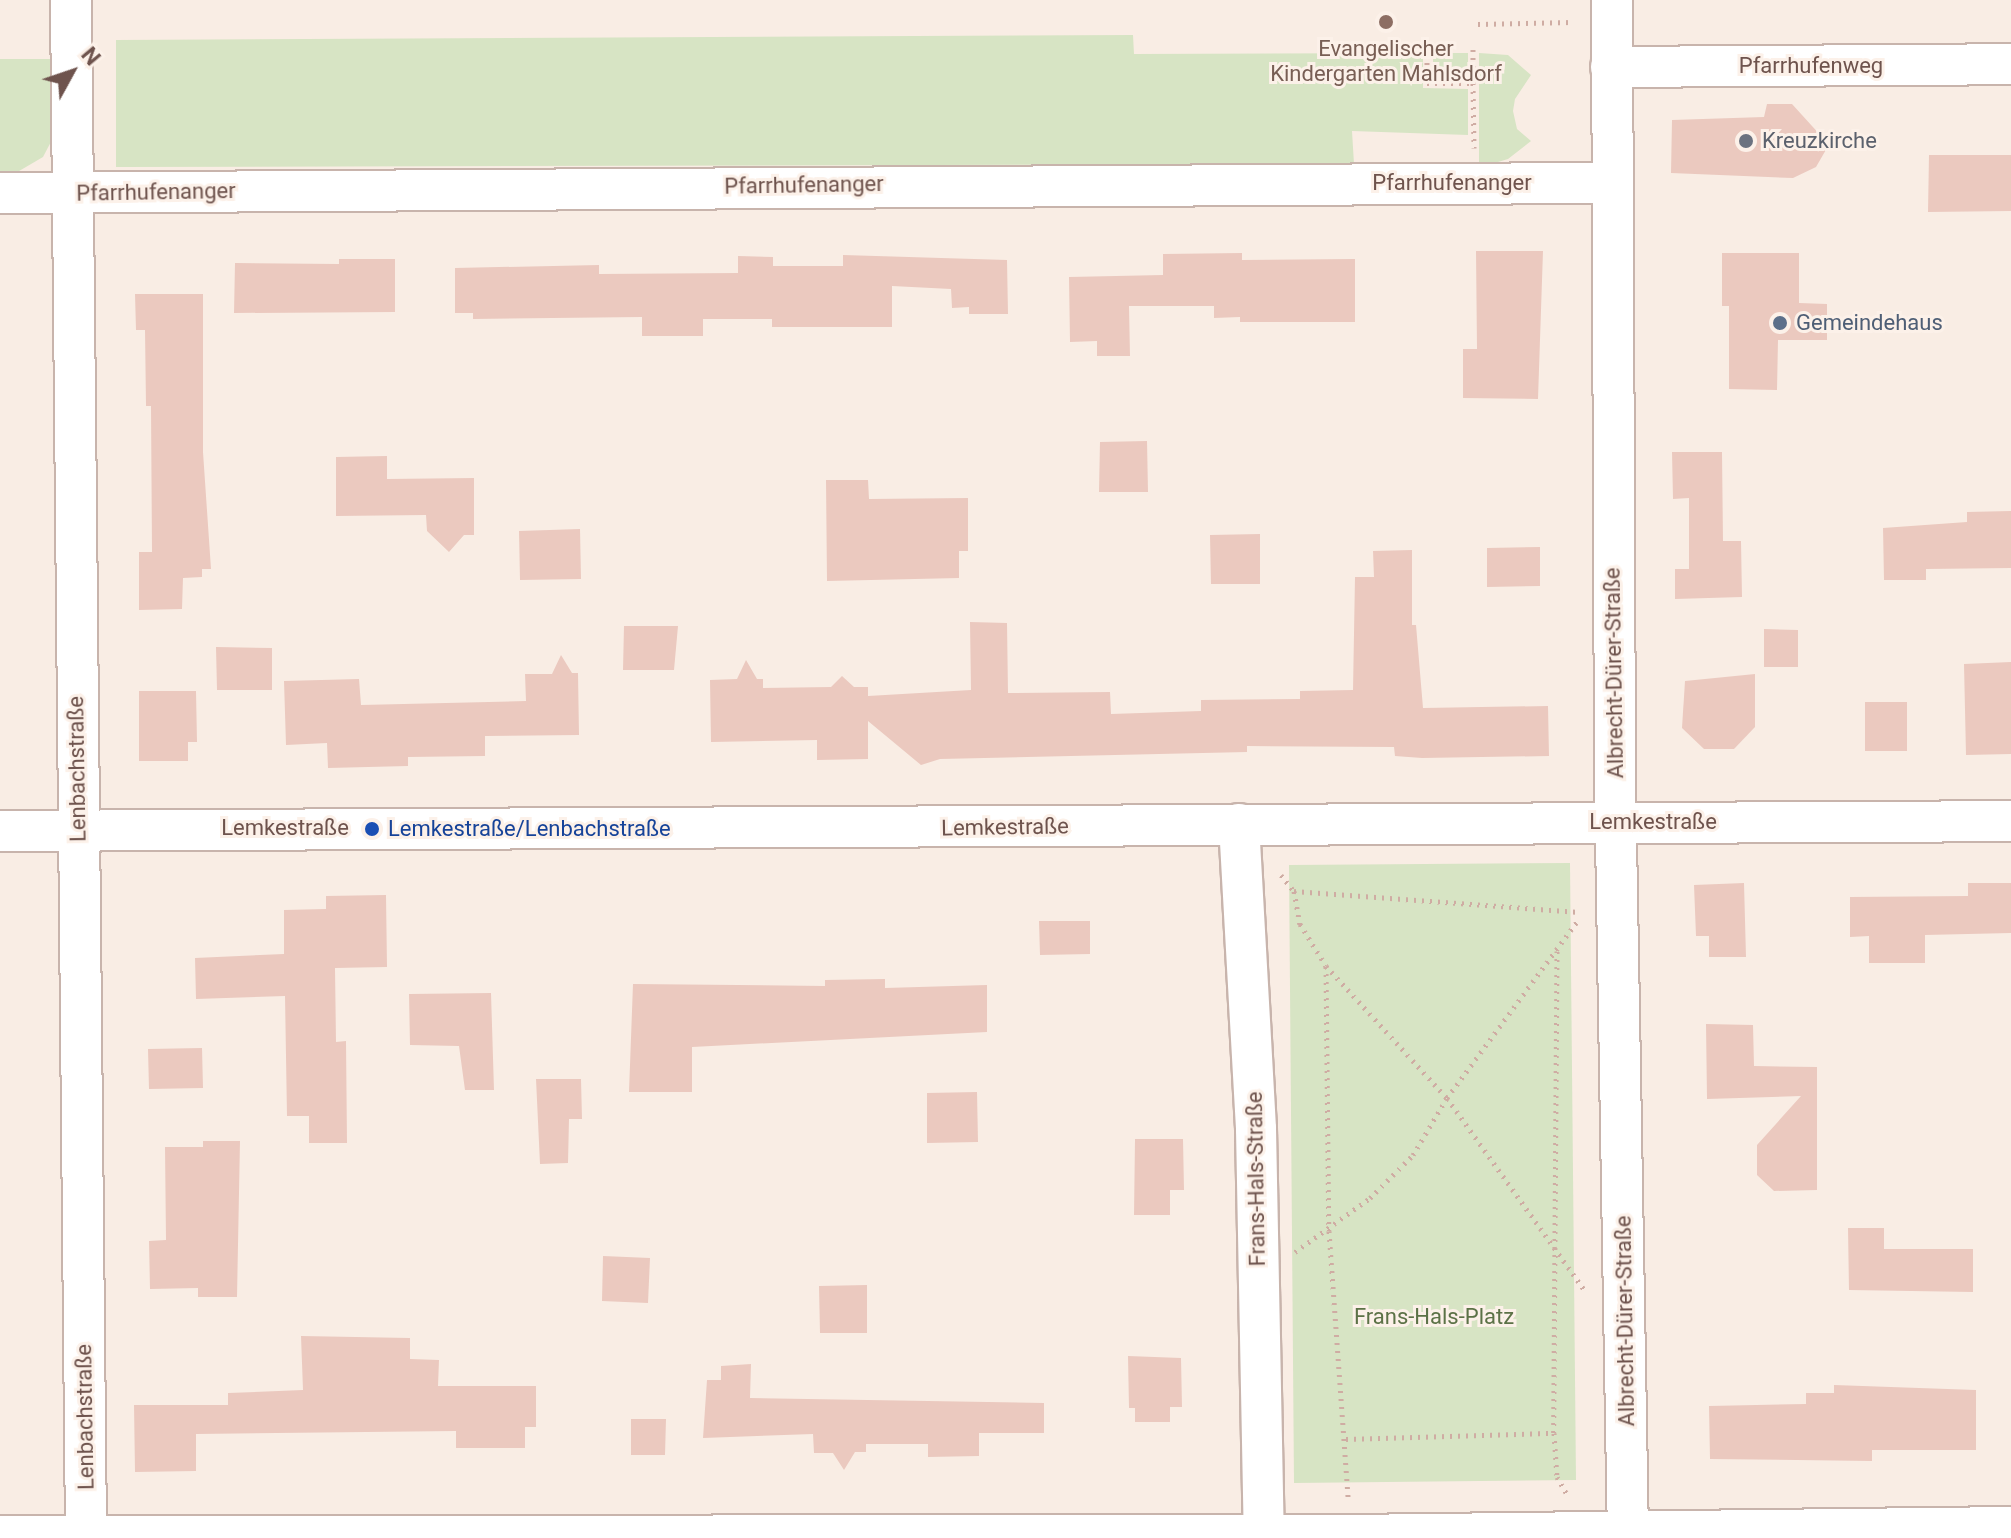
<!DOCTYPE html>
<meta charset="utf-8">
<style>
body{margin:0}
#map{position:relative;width:2011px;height:1538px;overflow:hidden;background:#f9ede4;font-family:Roboto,sans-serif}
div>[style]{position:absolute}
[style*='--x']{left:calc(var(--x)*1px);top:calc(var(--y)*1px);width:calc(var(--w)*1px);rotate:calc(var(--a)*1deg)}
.green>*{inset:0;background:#d7e4c4}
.building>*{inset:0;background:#ebc9bf}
.path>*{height:5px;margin-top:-2.5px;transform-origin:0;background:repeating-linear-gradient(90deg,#cfaca3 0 2px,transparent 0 8px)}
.roads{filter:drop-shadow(2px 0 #c8b4ac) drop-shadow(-2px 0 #c8b4ac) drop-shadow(0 2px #c8b4ac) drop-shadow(0 -2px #c8b4ac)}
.street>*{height:40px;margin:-20px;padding:0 20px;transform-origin:20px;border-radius:20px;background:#fff}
.dots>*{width:22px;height:22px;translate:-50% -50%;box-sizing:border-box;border:4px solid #fcf1e9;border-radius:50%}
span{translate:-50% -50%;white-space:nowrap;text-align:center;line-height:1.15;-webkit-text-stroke:6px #fcf1e9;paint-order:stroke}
.education-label{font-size:22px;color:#785e54}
.street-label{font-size:22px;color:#6e534d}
.worship-label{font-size:22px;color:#5b616d}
.left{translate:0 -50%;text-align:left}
.service-label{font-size:22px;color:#4e5e75}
.transit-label{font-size:22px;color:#164399}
.park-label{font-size:22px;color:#5c7247}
.north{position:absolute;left:32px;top:32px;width:80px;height:80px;-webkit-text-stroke:6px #fcf1e9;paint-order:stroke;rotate:50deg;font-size:22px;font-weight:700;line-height:32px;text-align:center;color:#6e534d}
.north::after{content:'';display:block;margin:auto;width:28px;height:36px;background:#6e534d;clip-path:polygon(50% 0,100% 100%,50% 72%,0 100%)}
</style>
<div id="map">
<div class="green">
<div style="clip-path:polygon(1133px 35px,1134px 54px,1423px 53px,1423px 88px,1468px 89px,1468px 135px,1352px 131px,1354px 164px,116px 167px,116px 40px)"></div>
<div style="clip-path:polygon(1433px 53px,1468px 53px,1468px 78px,1433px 78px)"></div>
<div style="clip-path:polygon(1479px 53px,1508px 55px,1531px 75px,1515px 99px,1513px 111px,1517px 129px,1531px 141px,1508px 159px,1488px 165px,1479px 165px)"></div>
<div style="clip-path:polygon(0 59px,51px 59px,54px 136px,43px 157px,14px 174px,0 174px)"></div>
<div style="clip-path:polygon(1570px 863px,1576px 1480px,1294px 1483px,1289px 865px)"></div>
</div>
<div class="building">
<div style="clip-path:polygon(1767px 104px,1792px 104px,1822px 137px,1827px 148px,1816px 167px,1793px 178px,1671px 173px,1672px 120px,1764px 117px)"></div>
<div style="clip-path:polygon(1929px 155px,2011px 155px,2011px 211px,1928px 212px)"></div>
<div style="clip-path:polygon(1476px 251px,1543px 251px,1538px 399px,1463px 398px,1463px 349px,1477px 349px)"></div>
<div style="clip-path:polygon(1242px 253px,1242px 260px,1355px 259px,1355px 322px,1240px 322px,1240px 317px,1214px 318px,1214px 306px,1129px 306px,1130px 356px,1097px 356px,1097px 341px,1070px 342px,1069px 277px,1163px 275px,1163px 254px)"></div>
<div style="clip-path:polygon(1722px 253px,1799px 253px,1799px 303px,1827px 304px,1827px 340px,1778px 340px,1777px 390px,1729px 389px,1729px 306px,1722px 306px)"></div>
<div style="clip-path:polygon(843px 255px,1007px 260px,1008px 314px,969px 314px,969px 307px,952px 308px,951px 289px,892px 286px,892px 327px,772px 327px,772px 319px,703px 319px,703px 336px,642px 336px,642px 317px,473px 319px,473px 313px,455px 313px,455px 268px,599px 265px,599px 274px,738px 273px,738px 256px,773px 257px,773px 266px,843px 266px)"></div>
<div style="clip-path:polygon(339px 259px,395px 259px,395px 312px,234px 313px,235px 263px,339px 264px)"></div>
<div style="clip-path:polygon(135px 294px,203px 294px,203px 452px,211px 569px,202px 569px,202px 577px,183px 578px,182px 609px,139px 610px,139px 552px,152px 552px,151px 406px,146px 406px,145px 330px,136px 330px)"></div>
<div style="clip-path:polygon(1147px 441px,1148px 492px,1099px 492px,1100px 442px)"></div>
<div style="clip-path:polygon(1672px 452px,1722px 452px,1723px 541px,1741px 541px,1742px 597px,1675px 599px,1675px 569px,1689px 569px,1689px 498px,1673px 499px)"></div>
<div style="clip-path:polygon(387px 456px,387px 479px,474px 478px,474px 535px,464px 535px,449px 552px,427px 531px,426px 515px,336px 516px,336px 457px)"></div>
<div style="clip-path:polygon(826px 480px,868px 480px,869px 499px,968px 498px,968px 551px,959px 551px,959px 578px,827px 581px)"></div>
<div style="clip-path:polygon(2011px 511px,2011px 568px,1926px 569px,1926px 580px,1884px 580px,1883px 528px,1967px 522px,1967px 512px)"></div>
<div style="clip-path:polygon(580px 529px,581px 579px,520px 580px,519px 531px)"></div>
<div style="clip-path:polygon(1260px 534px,1260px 584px,1211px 584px,1210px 535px)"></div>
<div style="clip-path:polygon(1540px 547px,1540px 586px,1487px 587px,1487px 548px)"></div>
<div style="clip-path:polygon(1412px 550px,1412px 625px,1416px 625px,1423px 708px,1548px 706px,1549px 756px,1422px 758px,1395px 756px,1394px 747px,1247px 746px,1247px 752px,940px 759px,921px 765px,868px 721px,868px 759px,817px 760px,817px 740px,711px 742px,710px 680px,737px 679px,746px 660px,757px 679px,763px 679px,763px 688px,831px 687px,842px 676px,854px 687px,868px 687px,868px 696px,971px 690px,970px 622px,1007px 623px,1008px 693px,1110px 692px,1111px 714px,1201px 711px,1201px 700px,1300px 699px,1300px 691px,1353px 690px,1355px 577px,1374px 577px,1373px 551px)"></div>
<div style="clip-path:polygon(624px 626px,678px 626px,674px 670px,623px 670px)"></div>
<div style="clip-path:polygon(1764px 629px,1798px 630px,1798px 667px,1764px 667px)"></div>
<div style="clip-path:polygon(216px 647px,272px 648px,272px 690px,217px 690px)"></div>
<div style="clip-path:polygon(561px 655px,572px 673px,578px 673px,579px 735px,485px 736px,485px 756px,408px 757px,408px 766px,328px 768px,327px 743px,286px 745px,284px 681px,359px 679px,361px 705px,526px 701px,525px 674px,552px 674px)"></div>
<div style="clip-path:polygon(2011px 662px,2011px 754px,1966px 755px,1964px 664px)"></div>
<div style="clip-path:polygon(1755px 674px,1755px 727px,1734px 749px,1704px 749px,1682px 728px,1685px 681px)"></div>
<div style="clip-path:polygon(139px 691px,196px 691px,197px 742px,188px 742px,188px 761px,139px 761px)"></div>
<div style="clip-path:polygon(1865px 702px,1907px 702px,1907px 751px,1865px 751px)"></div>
<div style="clip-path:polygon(1744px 883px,1746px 957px,1709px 957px,1709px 936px,1696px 936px,1694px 885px)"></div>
<div style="clip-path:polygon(1968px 883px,2011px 883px,2011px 933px,1925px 935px,1925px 963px,1869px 963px,1869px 936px,1850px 937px,1850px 897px,1968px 896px)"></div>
<div style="clip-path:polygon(386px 895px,387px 967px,335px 968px,336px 1042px,346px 1041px,347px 1143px,309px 1143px,309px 1116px,287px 1116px,285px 996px,196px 999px,195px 958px,284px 954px,284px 910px,326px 909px,326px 896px)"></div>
<div style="clip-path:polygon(1039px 921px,1090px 921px,1090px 954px,1040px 955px)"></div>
<div style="clip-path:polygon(885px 979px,885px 988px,987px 985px,987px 1032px,692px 1047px,692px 1092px,629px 1092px,633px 984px,825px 986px,825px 980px)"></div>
<div style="clip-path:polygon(491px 993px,494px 1090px,465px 1090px,459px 1046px,410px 1045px,409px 994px)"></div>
<div style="clip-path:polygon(1706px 1024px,1753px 1025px,1754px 1066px,1817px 1067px,1817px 1190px,1774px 1191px,1757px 1175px,1757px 1145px,1801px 1096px,1707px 1099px)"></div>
<div style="clip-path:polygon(202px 1048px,203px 1088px,149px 1089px,148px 1049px)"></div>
<div style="clip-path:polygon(536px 1079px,581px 1079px,582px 1119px,569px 1119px,568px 1163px,540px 1164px)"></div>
<div style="clip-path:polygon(977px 1092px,978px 1142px,927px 1143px,927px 1093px)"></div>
<div style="clip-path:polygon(1135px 1139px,1183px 1139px,1184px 1190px,1170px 1190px,1170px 1215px,1134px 1215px)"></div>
<div style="clip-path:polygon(203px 1141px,240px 1141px,237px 1297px,198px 1297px,198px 1288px,150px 1289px,149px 1241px,166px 1240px,165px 1147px,203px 1147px)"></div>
<div style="clip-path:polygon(1848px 1228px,1884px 1228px,1884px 1249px,1973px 1249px,1973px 1292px,1849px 1290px)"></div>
<div style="clip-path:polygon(603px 1256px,650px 1258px,648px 1303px,602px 1301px)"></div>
<div style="clip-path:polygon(867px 1285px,867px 1333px,820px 1333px,819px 1286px)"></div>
<div style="clip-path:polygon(301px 1336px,410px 1338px,410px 1359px,439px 1360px,438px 1386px,536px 1386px,536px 1427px,525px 1427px,525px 1448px,456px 1448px,456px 1431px,196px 1434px,196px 1471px,135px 1472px,134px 1405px,228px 1405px,228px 1393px,303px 1390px)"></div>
<div style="clip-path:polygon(1128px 1356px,1181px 1358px,1182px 1407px,1170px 1407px,1170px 1422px,1135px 1422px,1135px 1408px,1129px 1408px)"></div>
<div style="clip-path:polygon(751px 1364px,750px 1398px,1044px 1403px,1044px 1433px,979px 1433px,979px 1456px,928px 1457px,928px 1444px,866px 1444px,866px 1452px,855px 1452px,844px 1470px,833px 1453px,814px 1453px,813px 1434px,703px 1438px,707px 1380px,721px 1380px,721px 1366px)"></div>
<div style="clip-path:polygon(1834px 1385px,1976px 1390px,1976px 1450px,1872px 1450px,1872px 1461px,1710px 1459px,1709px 1406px,1806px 1404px,1806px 1393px,1834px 1393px)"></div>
<div style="clip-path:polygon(631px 1419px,666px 1419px,665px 1455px,631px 1455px)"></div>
</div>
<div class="path">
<div style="--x:1478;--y:24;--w:95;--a:-1.2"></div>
<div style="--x:1427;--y:47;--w:36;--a:90"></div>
<div style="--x:1427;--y:83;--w:46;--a:0"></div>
<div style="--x:1473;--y:83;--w:65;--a:89.1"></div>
<div style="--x:1473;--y:83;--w:36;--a:-90"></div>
<div style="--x:1281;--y:875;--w:21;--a:51"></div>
<div style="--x:1294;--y:891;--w:286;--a:4.2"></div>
<div style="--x:1294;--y:891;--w:34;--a:80"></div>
<div style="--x:1300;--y:924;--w:49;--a:58.2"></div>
<div style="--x:1326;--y:966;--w:179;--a:47.5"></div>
<div style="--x:1447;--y:1098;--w:237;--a:54.4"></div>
<div style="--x:1557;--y:951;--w:482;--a:90.4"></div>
<div style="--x:1554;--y:1433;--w:44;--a:86.1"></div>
<div style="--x:1557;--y:1477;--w:20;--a:60"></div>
<div style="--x:1326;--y:966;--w:265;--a:89.4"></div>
<div style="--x:1329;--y:1231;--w:268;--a:85.9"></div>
<div style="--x:1295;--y:1252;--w:92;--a:-35.8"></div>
<div style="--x:1370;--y:1198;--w:61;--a:-45"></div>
<div style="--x:1413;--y:1155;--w:66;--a:-59.2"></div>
<div style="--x:1447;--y:1098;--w:222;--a:-53.6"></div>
<div style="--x:1346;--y:1439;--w:208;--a:-1.7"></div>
</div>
<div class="roads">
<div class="street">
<div style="--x:71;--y:0;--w:1538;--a:89.44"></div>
<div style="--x:1612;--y:0;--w:778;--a:89.78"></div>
<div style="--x:1615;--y:778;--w:760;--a:89.02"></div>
<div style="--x:1611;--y:67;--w:400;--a:-0.4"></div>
<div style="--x:0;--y:193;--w:1609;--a:-0.36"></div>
<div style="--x:1239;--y:824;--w:305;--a:86.8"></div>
<div style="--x:1256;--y:1129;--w:406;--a:88.9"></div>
<div style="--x:0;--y:831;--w:2011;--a:-0.28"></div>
<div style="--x:0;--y:1536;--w:1348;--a:-0.04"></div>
<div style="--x:1348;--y:1535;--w:663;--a:-0.69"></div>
</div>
</div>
<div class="dots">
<div style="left:1386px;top:22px;background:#8d6e63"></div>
<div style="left:1746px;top:141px;background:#6b7280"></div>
<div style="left:1780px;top:323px;background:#5c6f8a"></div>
<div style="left:372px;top:829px;background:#1a4fb4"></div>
</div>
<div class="education-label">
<span style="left:1386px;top:61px">Evangelischer<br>Kindergarten Mahlsdorf</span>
</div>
<div class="street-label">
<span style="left:1811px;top:66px">Pfarrhufenweg</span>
<span style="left:1452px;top:183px">Pfarrhufenanger</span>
<span style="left:804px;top:185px;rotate:-1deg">Pfarrhufenanger</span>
<span style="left:156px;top:192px;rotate:-1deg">Pfarrhufenanger</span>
<span style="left:1614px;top:673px;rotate:-91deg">Albrecht-Dürer-Straße</span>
<span style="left:77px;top:769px;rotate:-91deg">Lenbachstraße</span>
<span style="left:1653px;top:822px">Lemkestraße</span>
<span style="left:1005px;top:827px;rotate:-1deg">Lemkestraße</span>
<span style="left:285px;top:828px">Lemkestraße</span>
<span style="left:1256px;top:1179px;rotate:-91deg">Frans-Hals-Straße</span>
<span style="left:1625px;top:1321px;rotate:-91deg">Albrecht-Dürer-Straße</span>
<span style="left:85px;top:1417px;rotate:-91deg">Lenbachstraße</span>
</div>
<div class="worship-label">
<span class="left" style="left:1762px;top:141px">Kreuzkirche</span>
</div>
<div class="service-label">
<span class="left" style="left:1796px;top:323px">Gemeindehaus</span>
</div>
<div class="transit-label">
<span class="left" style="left:388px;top:829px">Lemkestraße/Lenbachstraße</span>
</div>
<div class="park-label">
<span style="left:1434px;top:1317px">Frans-Hals-Platz</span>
</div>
<div class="north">N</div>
</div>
